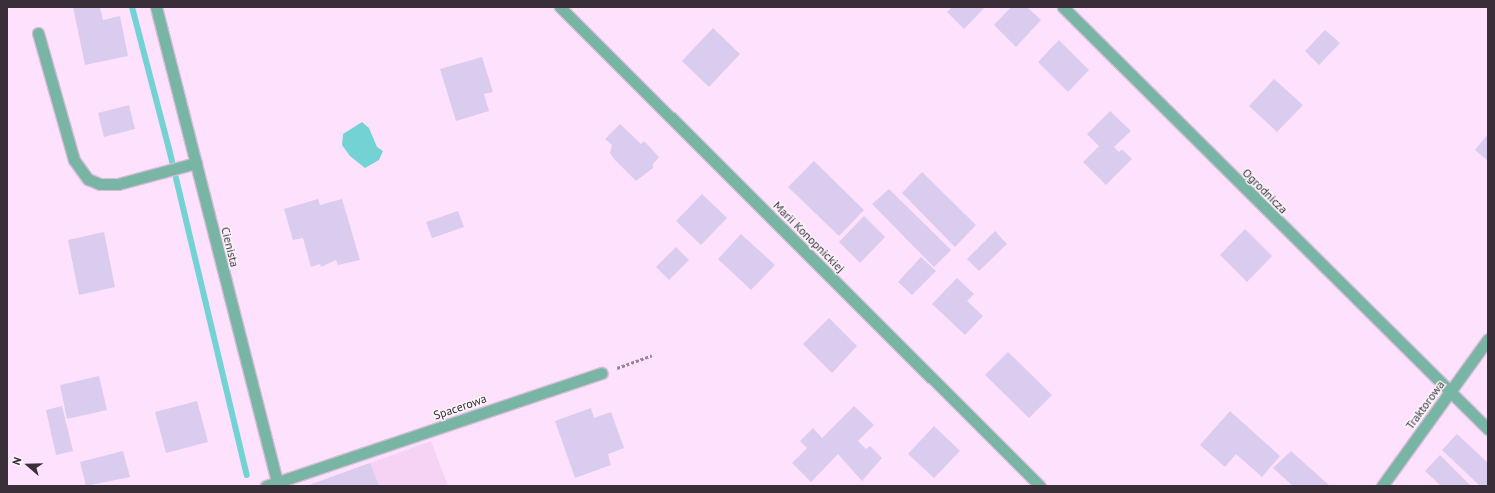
<!DOCTYPE html>
<style>
body{margin:0}
#map{position:relative;width:1495px;height:493px;overflow:hidden;background:#fee1fd;font-family:"PT Sans",sans-serif}
div>[style]{position:absolute}
[style*='--x']{left:calc(var(--x)*1px);top:calc(var(--y)*1px);width:calc(var(--w)*1px);rotate:calc(var(--a)*1deg)}
.built>*{inset:0;background:#f6d3f5}
.water>*{inset:0;background:#73d2d4}
.stream>*{height:6px;margin:-3px;padding:0 3px;transform-origin:3px;border-radius:3px;background:#73d2d4}
.building>*{inset:0;background:#daccee}
.path>*{height:2.5px;margin-top:-1.25px;transform-origin:0;background:repeating-linear-gradient(90deg,#988597 0 3px,transparent 0 5px)}
.roads{filter:drop-shadow(1px 0 #d7bdd6) drop-shadow(-1px 0 #d7bdd6) drop-shadow(0 1px #d7bdd6) drop-shadow(0 -1px #d7bdd6)}
.minor>*{height:11px;margin:-5.5px;padding:0 5.5px;transform-origin:5.5px;border-radius:5.5px;background:#78b5a5}
span{translate:-50% -50%;white-space:nowrap;text-align:center;line-height:1.15;-webkit-text-stroke:3px #fcf6fc;paint-order:stroke}
.street-label{font-size:12px;color:#3a2f39}
.frame{position:absolute;inset:0;border:8px solid #3a2f39;pointer-events:none}
.north{position:absolute;left:8px;top:445px;width:40px;height:40px;-webkit-text-stroke:3px #fcf6fc;paint-order:stroke;rotate:290deg;font-size:11px;font-weight:700;line-height:16px;text-align:center;color:#3a2f39}
.north::after{content:'';display:block;margin:auto;width:14px;height:18px;background:#3a2f39;clip-path:polygon(50% 0,100% 100%,50% 72%,0 100%)}
</style>
<div id="map">
<div class="built">
<div style="clip-path:polygon(431px 441px,448px 486px,306px 486px)"></div>
</div>
<div class="water">
<div style="clip-path:polygon(362px 122px,369px 128px,377px 147px,383px 151px,379px 160px,365px 168px,350px 156px,342px 145px,343px 134px)"></div>
</div>
<div class="stream">
<div style="--x:132;--y:7;--w:151;--a:75.4"></div>
<div style="--x:170;--y:153;--w:331;--a:76.6"></div>
</div>
<div class="building">
<div style="clip-path:polygon(73px 7px,100px 7px,103px 20px,120px 16px,128px 56px,85px 65px)"></div>
<div style="clip-path:polygon(952px 7px,985px 7px,964px 29px,947px 12px)"></div>
<div style="clip-path:polygon(1011px 7px,1027px 7px,1041px 20px,1016px 47px,994px 25px)"></div>
<div style="clip-path:polygon(713px 28px,740px 54px,709px 87px,682px 61px)"></div>
<div style="clip-path:polygon(1325px 30px,1340px 43px,1319px 65px,1305px 51px)"></div>
<div style="clip-path:polygon(1059px 40px,1089px 70px,1068px 92px,1038px 62px)"></div>
<div style="clip-path:polygon(482px 57px,493px 92px,484px 94px,489px 111px,456px 121px,440px 69px)"></div>
<div style="clip-path:polygon(1274px 79px,1303px 105px,1277px 132px,1249px 106px)"></div>
<div style="clip-path:polygon(129px 105px,135px 129px,104px 137px,98px 113px)"></div>
<div style="clip-path:polygon(1110px 111px,1131px 131px,1114px 147px,1119px 152px,1122px 149px,1132px 159px,1106px 185px,1083px 162px,1099px 146px,1087px 134px)"></div>
<div style="clip-path:polygon(620px 124px,641px 144px,644px 141px,659px 157px,653px 164px,653px 168px,636px 181px,615px 160px,610px 153px,612px 145px,605px 139px)"></div>
<div style="clip-path:polygon(1488px 134px,1488px 161px,1475px 150px)"></div>
<div style="clip-path:polygon(814px 161px,864px 210px,839px 236px,788px 187px)"></div>
<div style="clip-path:polygon(922px 172px,976px 225px,955px 247px,902px 193px)"></div>
<div style="clip-path:polygon(889px 189px,951px 250px,934px 267px,872px 204px)"></div>
<div style="clip-path:polygon(702px 194px,727px 218px,701px 245px,676px 221px)"></div>
<div style="clip-path:polygon(318px 199px,320px 205px,342px 199px,360px 260px,338px 265px,336px 260px,321px 267px,320px 264px,311px 267px,303px 238px,293px 240px,284px 209px)"></div>
<div style="clip-path:polygon(458px 211px,464px 227px,432px 238px,426px 222px)"></div>
<div style="clip-path:polygon(864px 216px,885px 237px,860px 263px,839px 242px)"></div>
<div style="clip-path:polygon(1245px 229px,1272px 256px,1247px 282px,1220px 255px)"></div>
<div style="clip-path:polygon(995px 231px,1007px 244px,979px 271px,967px 259px)"></div>
<div style="clip-path:polygon(104px 232px,115px 287px,79px 295px,68px 240px)"></div>
<div style="clip-path:polygon(741px 234px,775px 265px,751px 290px,718px 259px)"></div>
<div style="clip-path:polygon(676px 247px,689px 260px,669px 280px,656px 267px)"></div>
<div style="clip-path:polygon(921px 257px,936px 271px,912px 295px,898px 282px)"></div>
<div style="clip-path:polygon(957px 278px,974px 294px,967px 301px,983px 316px,965px 335px,932px 304px)"></div>
<div style="clip-path:polygon(829px 318px,857px 346px,832px 373px,803px 344px)"></div>
<div style="clip-path:polygon(1008px 352px,1052px 395px,1029px 418px,985px 375px)"></div>
<div style="clip-path:polygon(99px 376px,107px 410px,67px 419px,60px 385px)"></div>
<div style="clip-path:polygon(197px 401px,208px 442px,166px 453px,155px 412px)"></div>
<div style="clip-path:polygon(62px 406px,73px 451px,56px 455px,46px 410px)"></div>
<div style="clip-path:polygon(854px 406px,874px 425px,858px 441px,866px 449px,870px 446px,882px 458px,862px 481px,838px 454px,811px 482px,792px 463px,807px 448px,800px 441px,813px 428px,822px 438px)"></div>
<div style="clip-path:polygon(591px 408px,594px 418px,611px 412px,624px 448px,608px 454px,611px 465px,575px 478px,555px 421px)"></div>
<div style="clip-path:polygon(1230px 411px,1280px 456px,1262px 477px,1236px 454px,1225px 467px,1200px 445px)"></div>
<div style="clip-path:polygon(934px 426px,960px 451px,934px 478px,908px 454px)"></div>
<div style="clip-path:polygon(1457px 434px,1488px 463px,1488px 486px,1480px 486px,1442px 450px)"></div>
<div style="clip-path:polygon(123px 451px,130px 477px,86px 486px,80px 462px)"></div>
<div style="clip-path:polygon(1291px 451px,1330px 486px,1293px 486px,1273px 468px)"></div>
<div style="clip-path:polygon(1440px 455px,1471px 486px,1441px 486px,1425px 471px)"></div>
<div style="clip-path:polygon(370px 463px,379px 486px,313px 486px,312px 484px)"></div>
</div>
<div class="path">
<div style="--x:617;--y:368;--w:37;--a:-20"></div>
</div>
<div class="roads">
<div class="minor">
<div style="--x:156;--y:7;--w:490;--a:75.7"></div>
<div style="--x:560;--y:7;--w:678;--a:44.94"></div>
<div style="--x:1063;--y:7;--w:599;--a:44.8"></div>
<div style="--x:38;--y:33;--w:132;--a:74.2"></div>
<div style="--x:74;--y:160;--w:24;--a:54"></div>
<div style="--x:88;--y:179;--w:13;--a:23"></div>
<div style="--x:100;--y:184;--w:18;--a:0"></div>
<div style="--x:118;--y:184;--w:81;--a:-15.1"></div>
<div style="--x:266;--y:486;--w:354;--a:-18.6"></div>
<div style="--x:1382;--y:486;--w:181;--a:-54.2"></div>
</div>
</div>
<div class="street-label">
<span style="left:1265px;top:191px;rotate:45deg">Ogrodnicza</span>
<span style="left:809px;top:237px;rotate:45deg">Marii Konopnickiej</span>
<span style="left:230px;top:247px;rotate:76deg">Cienista</span>
<span style="left:1425px;top:405px;rotate:-54deg">Traktorowa</span>
<span style="left:460px;top:407px;rotate:-19deg">Spacerowa</span>
</div>
<div class="frame"></div>
<div class="north">N</div>
</div>
